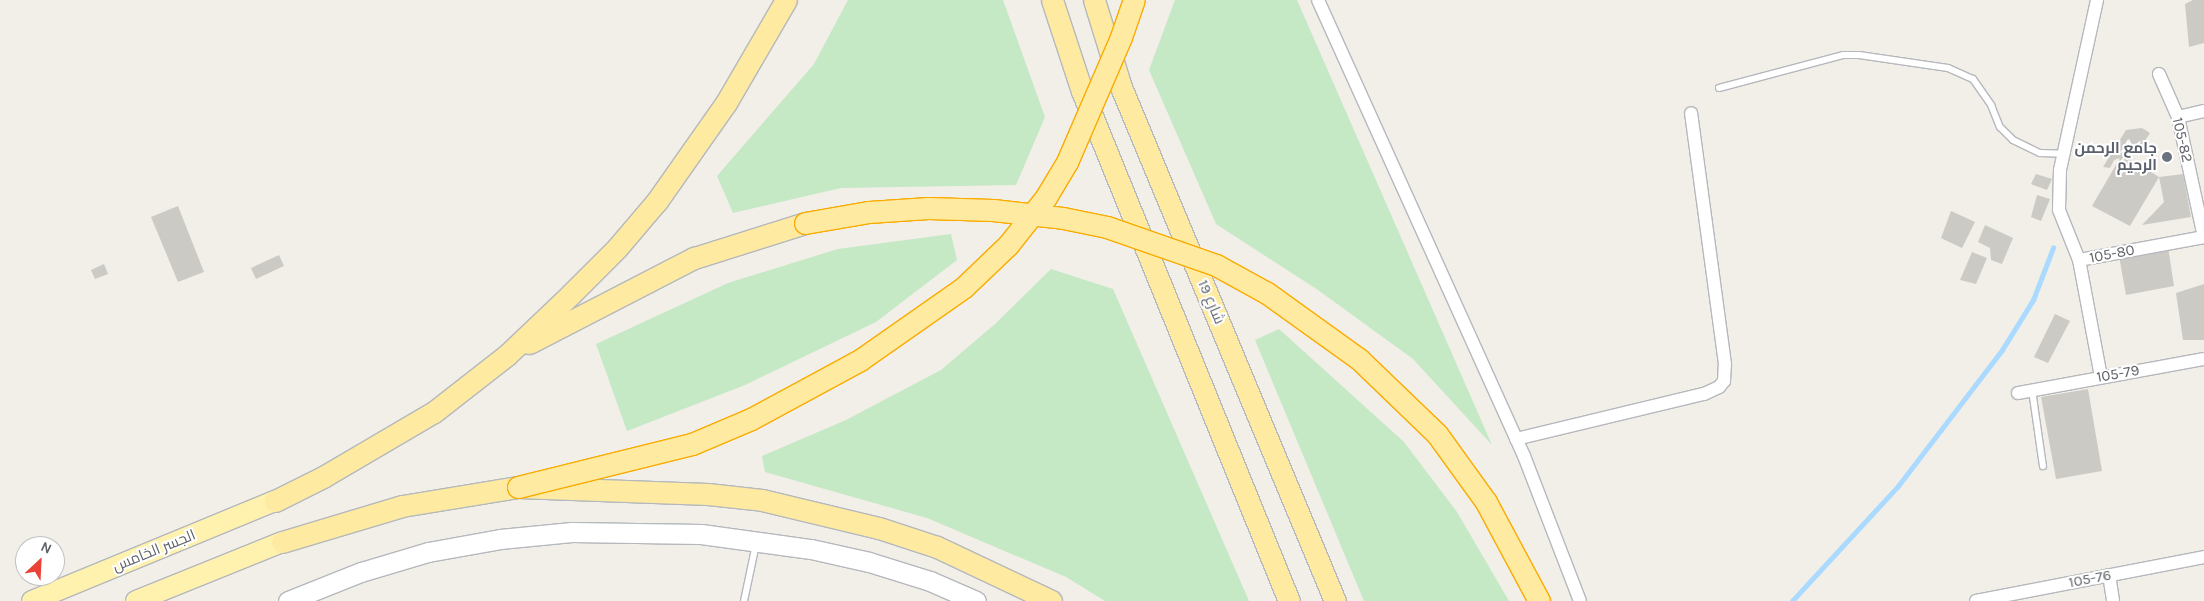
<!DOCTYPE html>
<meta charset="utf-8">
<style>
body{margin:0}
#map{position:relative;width:2204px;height:601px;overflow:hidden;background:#f1efe8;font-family:Karla,Cairo,sans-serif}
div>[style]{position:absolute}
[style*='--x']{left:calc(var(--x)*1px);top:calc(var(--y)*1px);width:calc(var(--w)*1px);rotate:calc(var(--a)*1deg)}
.green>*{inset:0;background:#c5e8c5}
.stream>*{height:4.5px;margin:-2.25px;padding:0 2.25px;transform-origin:2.25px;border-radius:2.25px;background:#aadaff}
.building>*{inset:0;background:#cccac5}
.roads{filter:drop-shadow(1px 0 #b5b8bc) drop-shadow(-1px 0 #b5b8bc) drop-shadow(0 1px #b5b8bc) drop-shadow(0 -1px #b5b8bc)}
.service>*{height:6px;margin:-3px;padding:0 3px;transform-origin:3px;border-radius:3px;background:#fff}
.minor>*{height:12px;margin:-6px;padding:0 6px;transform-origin:6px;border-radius:6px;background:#fff}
.secondary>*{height:19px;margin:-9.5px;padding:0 9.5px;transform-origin:9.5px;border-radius:9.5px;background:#fff}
.primary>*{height:20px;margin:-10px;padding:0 10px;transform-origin:10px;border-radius:10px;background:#fff2af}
.trunk>*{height:21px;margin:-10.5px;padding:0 10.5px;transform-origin:10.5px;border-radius:10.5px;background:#feeaa1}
.bridges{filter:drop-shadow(1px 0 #f9ab00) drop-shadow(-1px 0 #f9ab00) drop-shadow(0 1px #f9ab00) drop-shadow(0 -1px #f9ab00)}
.trunk-bridge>*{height:21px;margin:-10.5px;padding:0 10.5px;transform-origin:10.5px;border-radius:10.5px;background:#feeaa1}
.dots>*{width:14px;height:14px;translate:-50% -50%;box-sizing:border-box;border:2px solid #fff;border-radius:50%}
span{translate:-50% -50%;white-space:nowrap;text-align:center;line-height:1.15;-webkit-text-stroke:4px #fff;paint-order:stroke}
.street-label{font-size:15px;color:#5f6368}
.worship-label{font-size:15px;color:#5b616d;font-weight:700}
.right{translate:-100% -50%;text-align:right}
.north{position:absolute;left:15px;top:536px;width:50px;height:50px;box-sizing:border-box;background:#fff;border:1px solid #bfc1c3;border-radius:50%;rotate:25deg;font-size:14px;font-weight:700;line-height:20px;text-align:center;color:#5f6368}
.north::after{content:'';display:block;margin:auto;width:18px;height:22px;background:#ea4335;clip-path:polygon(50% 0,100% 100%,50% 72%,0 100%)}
</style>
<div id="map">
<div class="green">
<div style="clip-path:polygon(848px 0,1003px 0,1045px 117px,1016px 185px,841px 188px,733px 213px,717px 176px,814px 64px)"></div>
<div style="clip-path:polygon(1175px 0,1297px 0,1492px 445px,1413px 359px,1318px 290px,1216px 224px,1149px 70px)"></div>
<div style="clip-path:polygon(951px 234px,957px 260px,876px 322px,745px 385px,627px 431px,596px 344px,728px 283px,838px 249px)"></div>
<div style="clip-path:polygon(1051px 269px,1113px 289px,1249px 601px,1105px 601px,1066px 577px,927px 518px,765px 472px,762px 456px,846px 420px,941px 370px,995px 324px)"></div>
<div style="clip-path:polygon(1279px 329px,1404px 442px,1457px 512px,1509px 601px,1364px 601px,1255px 340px)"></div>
</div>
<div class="stream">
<div style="--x:1792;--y:601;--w:156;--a:-47.3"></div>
<div style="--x:1898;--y:486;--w:171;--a:-52.6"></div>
<div style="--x:2002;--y:350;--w:59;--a:-58.2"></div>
<div style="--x:2033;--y:300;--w:56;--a:-69"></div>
</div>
<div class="building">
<div style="clip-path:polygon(2193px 0,2204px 0,2204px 43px,2189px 47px,2185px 4px)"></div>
<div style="clip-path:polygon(2142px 128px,2150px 133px,2136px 154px,2125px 156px,2159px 177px,2130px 226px,2092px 206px,2120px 158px,2114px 160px,2110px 168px,2103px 167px,2126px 130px)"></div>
<div style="clip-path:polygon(2036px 174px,2052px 179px,2047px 190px,2031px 184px)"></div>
<div style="clip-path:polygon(2183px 174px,2191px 217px,2142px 225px,2164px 202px,2159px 177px)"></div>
<div style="clip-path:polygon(2037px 195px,2050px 199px,2041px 221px,2031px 217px)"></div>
<div style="clip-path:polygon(178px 206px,204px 272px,178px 282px,151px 217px)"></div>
<div style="clip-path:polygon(1951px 211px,1975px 222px,1962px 248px,1941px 238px)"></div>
<div style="clip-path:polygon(1985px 225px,2013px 238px,2002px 264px,1991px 260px,1990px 248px,1978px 242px)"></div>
<div style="clip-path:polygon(2168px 247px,2174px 286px,2126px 295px,2119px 256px)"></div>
<div style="clip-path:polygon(1972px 252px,1987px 258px,1976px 284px,1960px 280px)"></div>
<div style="clip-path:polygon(279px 255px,284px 266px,256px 279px,251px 268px)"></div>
<div style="clip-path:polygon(104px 264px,108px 274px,95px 279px,91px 270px)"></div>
<div style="clip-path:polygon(2204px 284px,2204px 340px,2183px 340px,2176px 293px)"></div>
<div style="clip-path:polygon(2055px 314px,2070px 321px,2048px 363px,2034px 357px)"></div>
<div style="clip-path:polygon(2088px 389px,2102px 471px,2056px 479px,2041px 397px)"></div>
</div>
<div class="roads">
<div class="service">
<div style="--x:1719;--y:88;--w:128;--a:-14.9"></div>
<div style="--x:1843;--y:55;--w:16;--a:0"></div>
<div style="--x:1859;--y:55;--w:90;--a:8.3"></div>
<div style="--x:1948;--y:68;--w:27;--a:24"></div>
<div style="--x:1973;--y:79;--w:32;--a:55"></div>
<div style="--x:1991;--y:105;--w:24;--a:68"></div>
<div style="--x:2000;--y:127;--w:18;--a:45"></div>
<div style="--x:2013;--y:140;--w:30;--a:26"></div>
<div style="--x:2040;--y:153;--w:24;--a:2"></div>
<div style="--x:2032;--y:390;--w:77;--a:81.8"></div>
<div style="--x:744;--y:601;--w:58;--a:-78.1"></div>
</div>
<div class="minor">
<div style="--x:1318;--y:0;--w:500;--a:65.69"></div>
<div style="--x:1524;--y:456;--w:155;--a:68.9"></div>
<div style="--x:2159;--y:74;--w:47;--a:66.2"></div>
<div style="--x:2178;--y:117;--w:123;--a:77.8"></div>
<div style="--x:2178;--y:117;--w:27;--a:-13"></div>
<div style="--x:2079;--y:260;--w:54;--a:-111.8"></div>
<div style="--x:2059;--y:210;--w:40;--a:-88.6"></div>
<div style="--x:2060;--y:170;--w:174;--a:-77.7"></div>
<div style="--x:2101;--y:377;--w:119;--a:-100.6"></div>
<div style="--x:2079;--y:260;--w:127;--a:-10.4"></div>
<div style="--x:2018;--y:393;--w:189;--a:-10.4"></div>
<div style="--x:1516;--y:439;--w:193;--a:-13.5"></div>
<div style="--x:1704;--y:394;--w:17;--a:-25"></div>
<div style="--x:1719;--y:387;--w:8;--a:-50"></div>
<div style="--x:1724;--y:381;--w:17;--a:-87"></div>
<div style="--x:1725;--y:364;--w:253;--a:-97.7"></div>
<div style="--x:2109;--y:575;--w:26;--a:81"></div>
<div style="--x:1976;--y:601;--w:232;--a:-10.9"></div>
</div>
<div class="secondary">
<div style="--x:288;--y:601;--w:79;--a:-21.7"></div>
<div style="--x:361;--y:572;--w:70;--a:-16.6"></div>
<div style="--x:428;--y:552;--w:73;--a:-10.2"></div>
<div style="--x:500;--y:539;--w:72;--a:-5.6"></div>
<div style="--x:572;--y:532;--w:129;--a:0.9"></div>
<div style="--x:701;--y:534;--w:111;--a:7.8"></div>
<div style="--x:811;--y:549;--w:59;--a:12.6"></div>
<div style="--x:869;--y:562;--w:64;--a:17.3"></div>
<div style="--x:930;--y:581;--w:50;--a:23.5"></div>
</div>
<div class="primary">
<div style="--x:32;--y:601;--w:263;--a:-22.4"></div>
<div style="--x:136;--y:601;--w:157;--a:-22"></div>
</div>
<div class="trunk">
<div style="--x:1052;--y:0;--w:96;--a:71.8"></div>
<div style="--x:1082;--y:91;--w:550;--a:67.91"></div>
<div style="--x:1094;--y:0;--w:91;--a:72.8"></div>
<div style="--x:1121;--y:87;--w:557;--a:67.4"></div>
<div style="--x:529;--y:343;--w:186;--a:-27.3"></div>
<div style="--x:694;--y:258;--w:116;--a:-17.5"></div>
<div style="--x:275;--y:501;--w:54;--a:-26.6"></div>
<div style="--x:323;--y:477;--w:129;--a:-30.4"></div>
<div style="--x:434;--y:412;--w:93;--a:-38"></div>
<div style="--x:507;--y:355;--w:87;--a:-43.6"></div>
<div style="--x:570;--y:295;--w:66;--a:-45"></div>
<div style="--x:617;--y:248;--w:62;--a:-49.6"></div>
<div style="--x:657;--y:201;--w:120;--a:-54.9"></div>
<div style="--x:726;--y:103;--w:119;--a:-59.8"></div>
<div style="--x:282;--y:542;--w:125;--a:-16.7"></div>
<div style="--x:402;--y:506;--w:118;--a:-9.3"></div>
<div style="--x:518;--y:487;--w:190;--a:2.1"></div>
<div style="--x:708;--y:494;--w:54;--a:6.3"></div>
<div style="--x:762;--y:500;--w:120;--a:13.5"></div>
<div style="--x:879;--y:528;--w:61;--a:18.1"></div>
<div style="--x:937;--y:547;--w:126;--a:25.3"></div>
</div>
</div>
<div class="bridges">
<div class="trunk-bridge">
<div style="--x:805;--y:223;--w:65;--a:-9.8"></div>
<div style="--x:869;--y:212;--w:59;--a:-3.9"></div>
<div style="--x:928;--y:208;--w:65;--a:1.8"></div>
<div style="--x:993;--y:210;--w:70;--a:6.5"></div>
<div style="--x:1063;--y:218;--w:45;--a:11.6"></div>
<div style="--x:1107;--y:227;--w:115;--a:19.2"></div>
<div style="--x:1216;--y:265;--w:58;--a:28.8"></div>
<div style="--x:1267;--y:293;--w:113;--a:35.7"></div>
<div style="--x:1359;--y:359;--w:108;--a:43.9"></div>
<div style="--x:1437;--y:434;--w:84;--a:54.2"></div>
<div style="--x:1486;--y:502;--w:112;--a:61.8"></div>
<div style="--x:518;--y:487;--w:179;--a:-13.9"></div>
<div style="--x:692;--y:444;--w:64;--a:-23"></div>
<div style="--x:751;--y:419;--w:124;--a:-28.4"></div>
<div style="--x:860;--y:360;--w:126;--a:-35"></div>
<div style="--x:963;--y:288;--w:62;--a:-43.7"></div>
<div style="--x:1008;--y:245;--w:61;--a:-51.6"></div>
<div style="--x:1046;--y:197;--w:41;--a:-59"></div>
<div style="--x:1067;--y:162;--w:136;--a:-66.6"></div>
<div style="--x:1121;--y:37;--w:39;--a:-71"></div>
</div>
</div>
<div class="dots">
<div style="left:2167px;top:157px;background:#6b7280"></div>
</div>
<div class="street-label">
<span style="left:2182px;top:140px;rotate:77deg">105-82</span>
<span style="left:2112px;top:254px;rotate:-11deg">105-80</span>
<span style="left:1211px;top:302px;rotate:67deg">شارع 19</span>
<span style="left:2118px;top:374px;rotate:-10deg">105-79</span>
<span style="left:154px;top:551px;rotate:-22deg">الجسر الخامس</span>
<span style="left:2090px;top:579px;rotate:-11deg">105-76</span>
</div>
<div class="worship-label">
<span class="right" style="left:2157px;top:157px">جامع الرحمن<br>الرحيم</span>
</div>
<div class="north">N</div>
</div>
